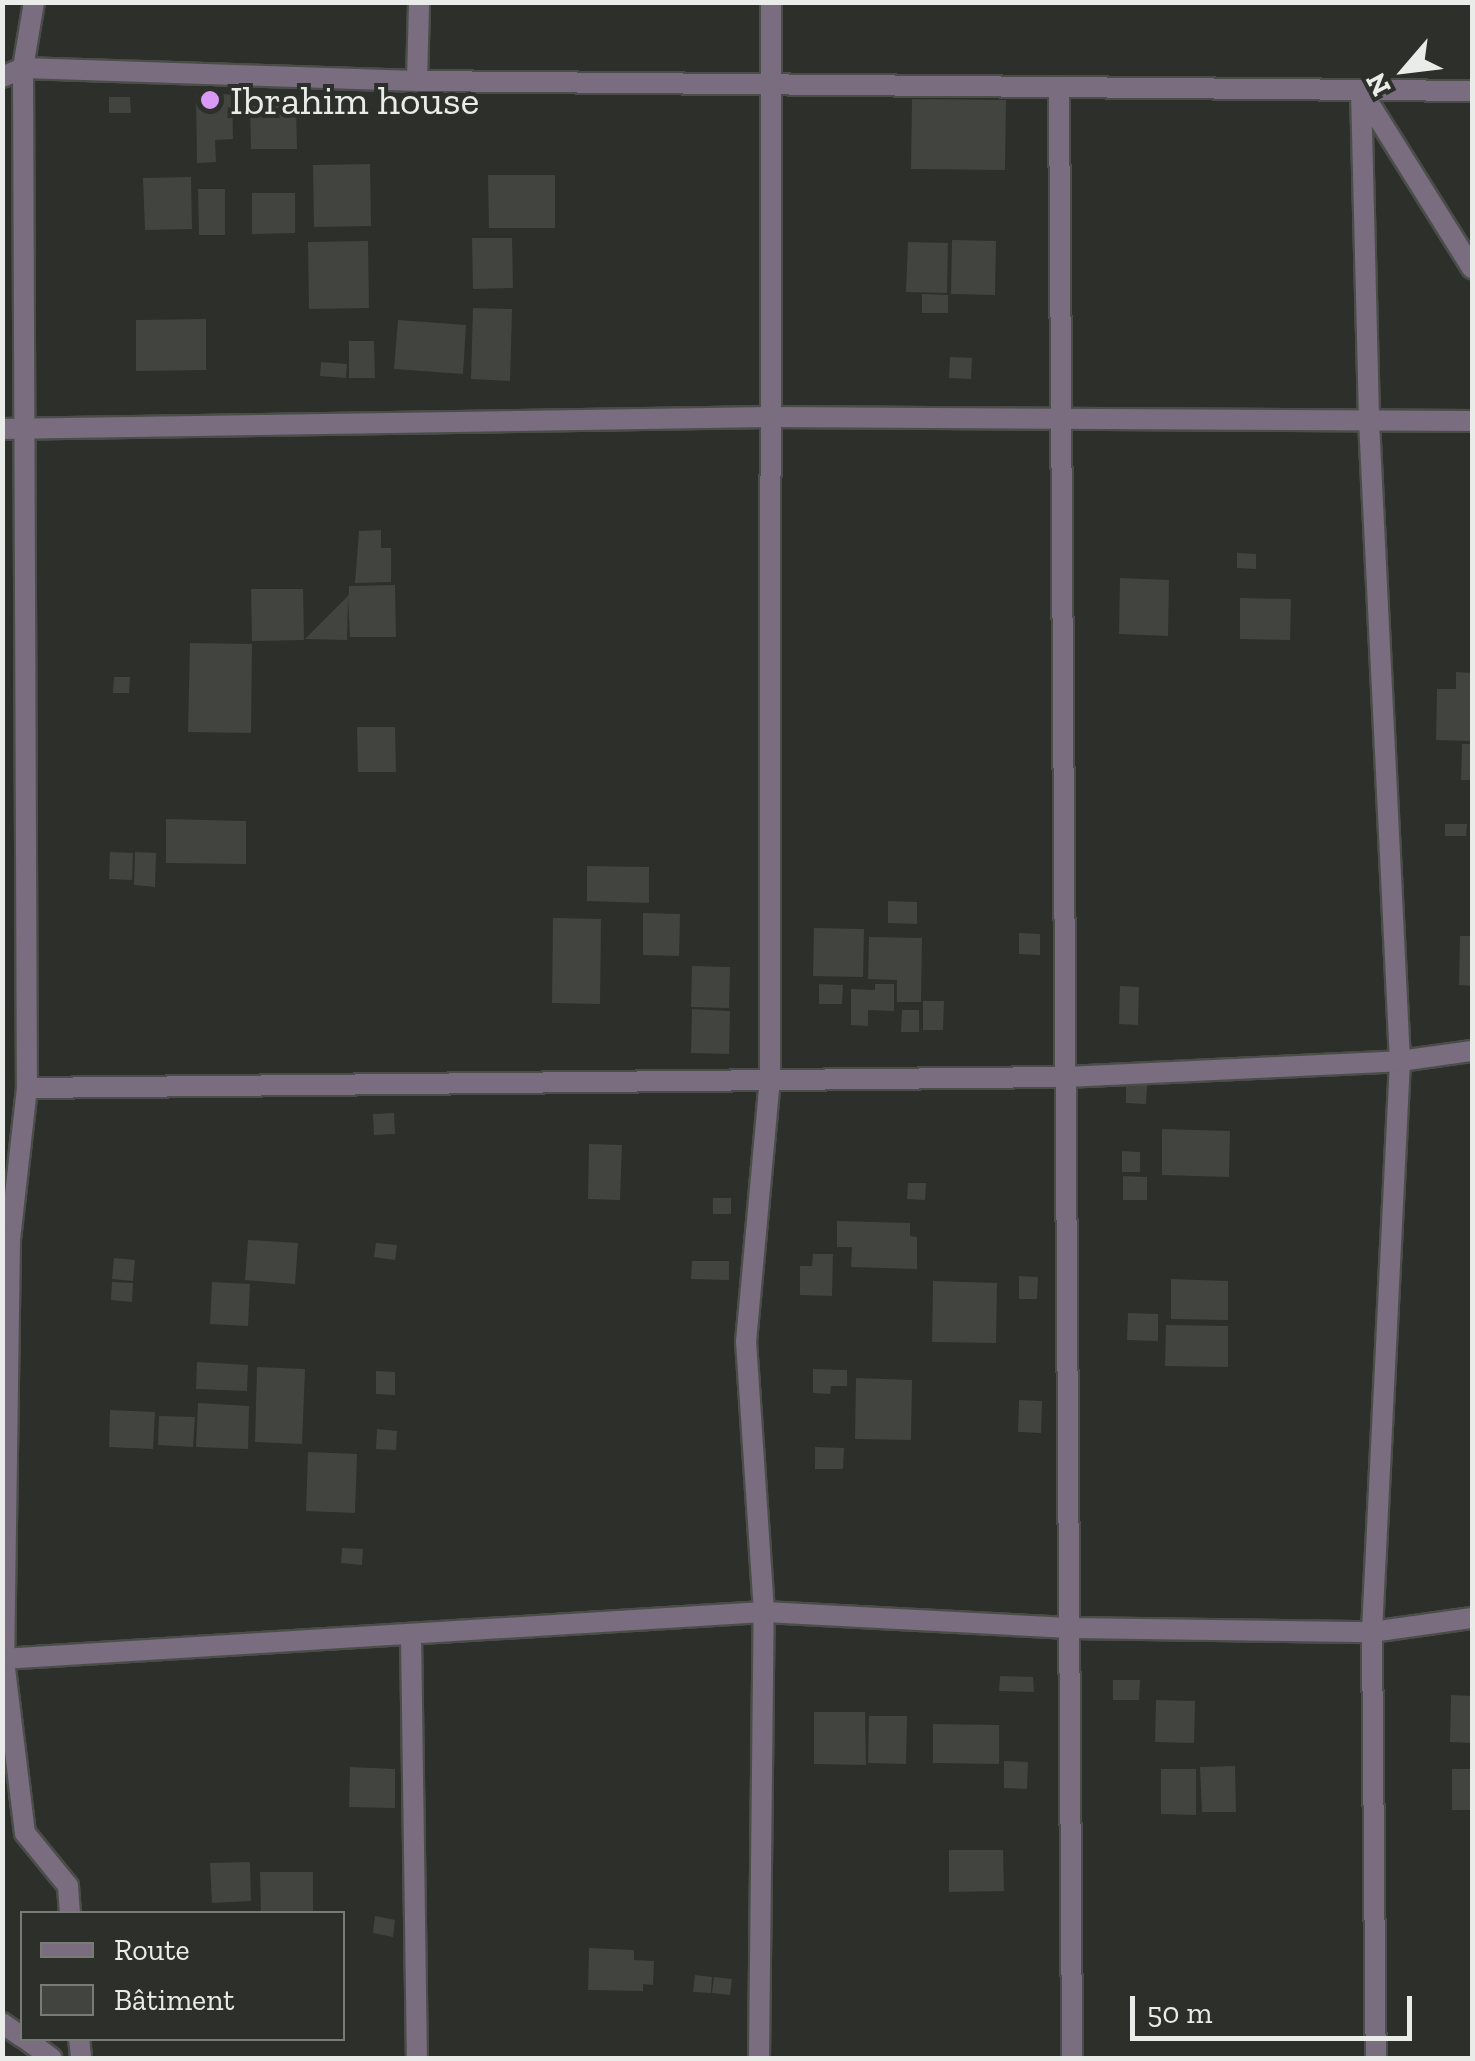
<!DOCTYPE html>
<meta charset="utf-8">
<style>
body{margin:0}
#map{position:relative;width:1475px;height:2061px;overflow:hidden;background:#2c2f2a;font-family:"Zilla Slab",serif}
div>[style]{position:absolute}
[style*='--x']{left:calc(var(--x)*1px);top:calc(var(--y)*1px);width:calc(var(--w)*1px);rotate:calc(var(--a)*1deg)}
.building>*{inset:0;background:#41443f}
.roads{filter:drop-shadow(2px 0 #4a4d49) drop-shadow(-2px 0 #4a4d49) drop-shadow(0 2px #4a4d49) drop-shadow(0 -2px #4a4d49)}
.street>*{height:20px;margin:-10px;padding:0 10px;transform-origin:10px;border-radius:10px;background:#796d7f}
.dots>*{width:28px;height:28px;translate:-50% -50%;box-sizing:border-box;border:5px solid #2c2f2a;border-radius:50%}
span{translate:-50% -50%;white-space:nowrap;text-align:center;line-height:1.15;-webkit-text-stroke:8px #2c2f2a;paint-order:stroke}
.poi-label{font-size:40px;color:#eaece9}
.left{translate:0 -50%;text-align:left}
.frame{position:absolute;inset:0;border:5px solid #eaece9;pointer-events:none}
.legend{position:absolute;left:20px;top:1911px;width:325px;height:130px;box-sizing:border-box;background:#2c2f2a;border:2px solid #787b76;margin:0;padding:12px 18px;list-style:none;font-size:30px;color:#eaece9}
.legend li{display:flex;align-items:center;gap:20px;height:50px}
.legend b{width:50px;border:2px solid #787b76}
.north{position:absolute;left:1355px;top:20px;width:100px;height:100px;-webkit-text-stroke:8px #2c2f2a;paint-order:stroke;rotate:242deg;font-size:28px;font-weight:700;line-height:40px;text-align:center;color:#eaece9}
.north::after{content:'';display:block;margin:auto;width:35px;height:45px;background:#eaece9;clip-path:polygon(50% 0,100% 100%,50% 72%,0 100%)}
.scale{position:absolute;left:1130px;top:1996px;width:282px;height:45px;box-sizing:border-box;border:5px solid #eaece9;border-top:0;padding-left:12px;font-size:30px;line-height:35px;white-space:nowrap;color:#eaece9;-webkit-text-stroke:8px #2c2f2a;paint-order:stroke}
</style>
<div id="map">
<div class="building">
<div style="clip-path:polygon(232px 94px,233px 139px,215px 140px,216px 162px,197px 163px,196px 95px)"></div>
<div style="clip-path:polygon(109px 97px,130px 97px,131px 113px,109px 113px)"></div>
<div style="clip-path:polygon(912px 99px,1006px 100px,1005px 170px,911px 169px)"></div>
<div style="clip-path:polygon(250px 106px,296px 106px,297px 149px,251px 149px)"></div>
<div style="clip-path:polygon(370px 164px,371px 226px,314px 227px,313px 165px)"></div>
<div style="clip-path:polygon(488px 175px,555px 175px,555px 228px,489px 228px)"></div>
<div style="clip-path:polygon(191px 177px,192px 229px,145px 230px,143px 178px)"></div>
<div style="clip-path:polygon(198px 189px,225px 189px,225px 235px,199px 235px)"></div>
<div style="clip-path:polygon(252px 193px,295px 193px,295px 233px,252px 234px)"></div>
<div style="clip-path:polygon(472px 238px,512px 238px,513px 288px,473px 289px)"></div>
<div style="clip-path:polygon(952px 240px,996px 241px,995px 295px,951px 294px)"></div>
<div style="clip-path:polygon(368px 241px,369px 308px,309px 309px,308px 242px)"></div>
<div style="clip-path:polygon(908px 242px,948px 243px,947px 293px,906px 292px)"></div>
<div style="clip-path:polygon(922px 294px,948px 295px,948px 313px,922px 313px)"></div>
<div style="clip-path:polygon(473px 308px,512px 309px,510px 381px,471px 379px)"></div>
<div style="clip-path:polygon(206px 319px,206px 370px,136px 371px,136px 320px)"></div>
<div style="clip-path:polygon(398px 320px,466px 325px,463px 374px,394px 369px)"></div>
<div style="clip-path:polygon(349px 341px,374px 341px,375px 378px,349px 378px)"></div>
<div style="clip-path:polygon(950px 357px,972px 358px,971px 379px,949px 378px)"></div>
<div style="clip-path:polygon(321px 362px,347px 364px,346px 378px,320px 376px)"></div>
<div style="clip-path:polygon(381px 530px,381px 548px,391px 548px,391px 582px,355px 583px,359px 531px)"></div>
<div style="clip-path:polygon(1237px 553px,1256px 554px,1256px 569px,1237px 568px)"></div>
<div style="clip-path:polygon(1120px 578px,1169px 580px,1168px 636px,1119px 634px)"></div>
<div style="clip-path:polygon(395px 585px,396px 637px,350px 637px,348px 598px,347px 640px,305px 639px,349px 595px,349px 586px)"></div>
<div style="clip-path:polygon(251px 589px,303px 589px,304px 640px,252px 641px)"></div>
<div style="clip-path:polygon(1240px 598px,1291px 599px,1290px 640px,1240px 639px)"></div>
<div style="clip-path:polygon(190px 643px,252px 644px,251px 733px,188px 732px)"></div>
<div style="clip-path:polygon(1456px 672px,1472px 673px,1472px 741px,1436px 740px,1437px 689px,1456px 689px)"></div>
<div style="clip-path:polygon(114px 677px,130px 677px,129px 693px,113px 693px)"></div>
<div style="clip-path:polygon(357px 727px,395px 727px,396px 772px,358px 772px)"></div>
<div style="clip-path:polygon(1462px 744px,1472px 744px,1472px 780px,1461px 780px)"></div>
<div style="clip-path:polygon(166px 819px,246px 821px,246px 864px,166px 863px)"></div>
<div style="clip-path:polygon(1445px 824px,1467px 824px,1466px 836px,1445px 836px)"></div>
<div style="clip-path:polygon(110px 852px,133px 853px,132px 880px,109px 879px)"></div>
<div style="clip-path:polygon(135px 852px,156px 853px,155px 887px,134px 885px)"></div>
<div style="clip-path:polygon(587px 866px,649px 867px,649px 903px,587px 901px)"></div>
<div style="clip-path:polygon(888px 901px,917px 902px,917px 924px,888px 923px)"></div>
<div style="clip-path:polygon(643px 913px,680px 914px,679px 956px,643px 955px)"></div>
<div style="clip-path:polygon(553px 918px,601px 919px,600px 1004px,552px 1003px)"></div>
<div style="clip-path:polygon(814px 928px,864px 929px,863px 977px,813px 976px)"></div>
<div style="clip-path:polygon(1019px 933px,1040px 934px,1040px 955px,1019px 954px)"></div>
<div style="clip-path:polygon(1460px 936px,1472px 936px,1472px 986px,1459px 985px)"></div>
<div style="clip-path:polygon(869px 937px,922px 938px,921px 1002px,897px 1002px,897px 980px,868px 979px)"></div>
<div style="clip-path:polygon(692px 966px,730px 967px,729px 1008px,691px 1007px)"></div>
<div style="clip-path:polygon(819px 984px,843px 985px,842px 1004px,819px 1004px)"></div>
<div style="clip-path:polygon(875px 984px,894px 984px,894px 1011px,868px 1010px,868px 1026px,851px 1025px,851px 989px,875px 990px)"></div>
<div style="clip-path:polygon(1120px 986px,1139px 987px,1138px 1025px,1119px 1024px)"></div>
<div style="clip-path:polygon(923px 1001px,944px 1001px,943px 1030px,923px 1030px)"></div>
<div style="clip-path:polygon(692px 1009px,730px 1011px,729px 1054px,691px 1053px)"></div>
<div style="clip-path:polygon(902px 1010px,919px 1010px,919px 1032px,901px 1032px)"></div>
<div style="clip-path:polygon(1126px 1084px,1147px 1085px,1146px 1104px,1126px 1103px)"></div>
<div style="clip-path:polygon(394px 1113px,395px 1134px,374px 1135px,373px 1114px)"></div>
<div style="clip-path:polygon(1162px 1129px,1230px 1131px,1229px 1177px,1162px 1175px)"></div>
<div style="clip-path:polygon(589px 1144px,622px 1145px,620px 1200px,588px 1199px)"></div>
<div style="clip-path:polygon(1122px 1151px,1140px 1152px,1140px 1172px,1122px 1172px)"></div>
<div style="clip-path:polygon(1123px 1176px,1147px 1177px,1147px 1200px,1123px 1200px)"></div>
<div style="clip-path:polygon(908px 1183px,926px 1183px,925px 1200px,907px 1199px)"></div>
<div style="clip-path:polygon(713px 1198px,731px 1198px,731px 1214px,713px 1214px)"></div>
<div style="clip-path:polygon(837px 1221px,910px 1223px,910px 1236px,917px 1237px,917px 1269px,851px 1267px,852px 1247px,837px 1247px)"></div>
<div style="clip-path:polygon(248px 1240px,298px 1243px,295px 1284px,245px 1280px)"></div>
<div style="clip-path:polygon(376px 1243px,397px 1245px,395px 1260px,374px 1257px)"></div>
<div style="clip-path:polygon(813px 1254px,833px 1254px,832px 1296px,800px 1295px,800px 1266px,812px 1266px)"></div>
<div style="clip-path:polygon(114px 1258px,135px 1260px,133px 1281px,112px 1279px)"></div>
<div style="clip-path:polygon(692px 1261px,729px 1261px,729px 1280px,691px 1279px)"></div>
<div style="clip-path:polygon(1019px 1276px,1038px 1277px,1037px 1299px,1019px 1299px)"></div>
<div style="clip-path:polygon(1171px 1279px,1228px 1281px,1228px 1320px,1171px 1319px)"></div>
<div style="clip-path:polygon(933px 1281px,997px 1283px,996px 1343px,932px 1342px)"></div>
<div style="clip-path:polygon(112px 1282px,133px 1283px,132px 1302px,111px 1300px)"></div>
<div style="clip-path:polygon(212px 1282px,250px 1284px,248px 1326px,210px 1324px)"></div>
<div style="clip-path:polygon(1128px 1313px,1158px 1314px,1158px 1341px,1127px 1340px)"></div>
<div style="clip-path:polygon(1166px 1325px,1228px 1326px,1228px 1367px,1165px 1366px)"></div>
<div style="clip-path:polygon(197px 1362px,248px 1365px,247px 1391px,196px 1389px)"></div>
<div style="clip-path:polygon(257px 1367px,305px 1369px,302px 1444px,255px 1442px)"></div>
<div style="clip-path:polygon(813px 1369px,847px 1370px,847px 1386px,831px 1386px,830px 1394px,813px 1393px)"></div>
<div style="clip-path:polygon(376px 1371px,395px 1372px,395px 1395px,376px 1394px)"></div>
<div style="clip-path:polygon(856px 1378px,912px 1380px,911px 1440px,855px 1439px)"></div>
<div style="clip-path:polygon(1019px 1400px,1042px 1401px,1041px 1433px,1018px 1432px)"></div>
<div style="clip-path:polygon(198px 1403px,249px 1406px,248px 1449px,196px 1447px)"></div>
<div style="clip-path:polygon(110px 1410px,155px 1412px,153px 1449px,109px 1447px)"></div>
<div style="clip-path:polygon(159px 1416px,195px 1417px,193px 1447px,158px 1445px)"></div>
<div style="clip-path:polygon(377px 1429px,397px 1431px,396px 1450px,376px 1449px)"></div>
<div style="clip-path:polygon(815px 1447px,844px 1448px,843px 1469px,815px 1469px)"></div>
<div style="clip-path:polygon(308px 1452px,357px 1454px,355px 1513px,306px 1511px)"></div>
<div style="clip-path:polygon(342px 1548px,363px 1549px,362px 1565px,341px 1563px)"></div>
<div style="clip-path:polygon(1000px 1676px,1033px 1677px,1034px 1692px,999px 1691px)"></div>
<div style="clip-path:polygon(1113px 1680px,1140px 1680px,1139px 1700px,1113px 1700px)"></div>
<div style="clip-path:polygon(1451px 1695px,1472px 1696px,1472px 1743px,1450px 1742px)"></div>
<div style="clip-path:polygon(1156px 1700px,1195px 1701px,1194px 1743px,1155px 1742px)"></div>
<div style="clip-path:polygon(814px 1712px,865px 1712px,866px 1765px,814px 1764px)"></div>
<div style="clip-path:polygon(869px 1716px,907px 1716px,906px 1764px,868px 1763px)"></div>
<div style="clip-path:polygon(933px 1724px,999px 1725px,999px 1764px,933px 1763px)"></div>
<div style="clip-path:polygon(1004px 1761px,1028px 1762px,1027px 1789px,1004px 1788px)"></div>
<div style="clip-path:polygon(1235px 1766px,1236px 1812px,1202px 1812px,1200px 1767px)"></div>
<div style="clip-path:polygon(350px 1767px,395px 1769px,395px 1808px,349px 1807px)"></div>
<div style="clip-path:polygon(1161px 1769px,1196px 1769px,1196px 1815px,1161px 1814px)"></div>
<div style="clip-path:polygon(1452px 1769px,1472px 1769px,1472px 1810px,1452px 1810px)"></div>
<div style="clip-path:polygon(949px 1850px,1003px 1850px,1004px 1891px,949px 1892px)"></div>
<div style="clip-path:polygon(250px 1862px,251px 1901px,212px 1903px,210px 1863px)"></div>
<div style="clip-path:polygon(260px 1872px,313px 1872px,313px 1914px,261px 1914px)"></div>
<div style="clip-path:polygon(375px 1916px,395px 1920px,393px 1937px,373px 1933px)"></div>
<div style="clip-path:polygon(589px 1948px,634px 1950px,634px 1960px,654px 1961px,653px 1985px,643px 1984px,643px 1991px,588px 1990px)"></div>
<div style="clip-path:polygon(695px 1975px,712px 1977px,711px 1993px,693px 1992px)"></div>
<div style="clip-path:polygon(714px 1977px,732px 1979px,730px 1995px,712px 1993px)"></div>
</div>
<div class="roads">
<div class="street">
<div style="--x:34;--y:2;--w:67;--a:99.5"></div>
<div style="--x:23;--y:68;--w:1020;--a:89.78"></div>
<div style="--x:27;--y:1088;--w:153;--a:96.4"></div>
<div style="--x:10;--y:1240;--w:420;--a:90.8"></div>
<div style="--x:4;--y:1660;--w:174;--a:83.1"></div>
<div style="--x:25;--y:1833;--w:68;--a:50.9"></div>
<div style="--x:68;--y:1886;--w:28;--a:86"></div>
<div style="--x:2;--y:77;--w:23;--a:-23"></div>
<div style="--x:23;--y:68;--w:394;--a:1.9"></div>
<div style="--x:417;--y:81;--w:1055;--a:0.54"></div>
<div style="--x:417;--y:81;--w:79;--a:-88.5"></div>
<div style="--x:1059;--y:88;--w:1970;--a:89.62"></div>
<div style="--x:1361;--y:90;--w:331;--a:88.6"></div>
<div style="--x:1369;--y:421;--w:641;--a:87.23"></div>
<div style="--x:1400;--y:1061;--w:572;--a:92.81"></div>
<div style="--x:1372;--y:1632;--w:426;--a:89.5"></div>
<div style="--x:1362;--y:92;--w:208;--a:58"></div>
<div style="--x:2;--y:429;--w:768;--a:-0.9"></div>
<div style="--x:770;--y:417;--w:702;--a:0.33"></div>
<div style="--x:27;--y:1088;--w:1039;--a:-0.61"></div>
<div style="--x:1066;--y:1077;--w:334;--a:-2.7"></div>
<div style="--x:1400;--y:1061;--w:73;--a:-7.9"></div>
<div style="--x:411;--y:1634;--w:424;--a:89.2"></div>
<div style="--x:2;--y:1659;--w:763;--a:-3.53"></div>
<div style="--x:764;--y:1612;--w:306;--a:3"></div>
<div style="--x:1070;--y:1628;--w:302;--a:0.8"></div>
<div style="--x:1372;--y:1632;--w:101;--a:-8"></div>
<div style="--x:2;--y:2023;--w:24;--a:35"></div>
<div style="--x:24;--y:2038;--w:34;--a:36"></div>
<div style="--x:79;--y:2038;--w:20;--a:84"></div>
<div style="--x:759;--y:2058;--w:446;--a:-89.4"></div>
<div style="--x:764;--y:1612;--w:271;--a:-93.8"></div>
<div style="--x:746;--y:1342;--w:263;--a:-84.8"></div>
<div style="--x:770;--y:1080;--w:1078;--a:-89.95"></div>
</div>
</div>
<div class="dots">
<div style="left:210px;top:100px;background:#db99f6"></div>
</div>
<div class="poi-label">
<span class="left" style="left:230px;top:100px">Ibrahim house</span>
</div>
<div class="frame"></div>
<ul class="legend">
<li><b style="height:12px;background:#796d7f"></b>Route</li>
<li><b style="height:28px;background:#41443f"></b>Bâtiment</li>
</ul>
<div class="north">N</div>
<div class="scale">50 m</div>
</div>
